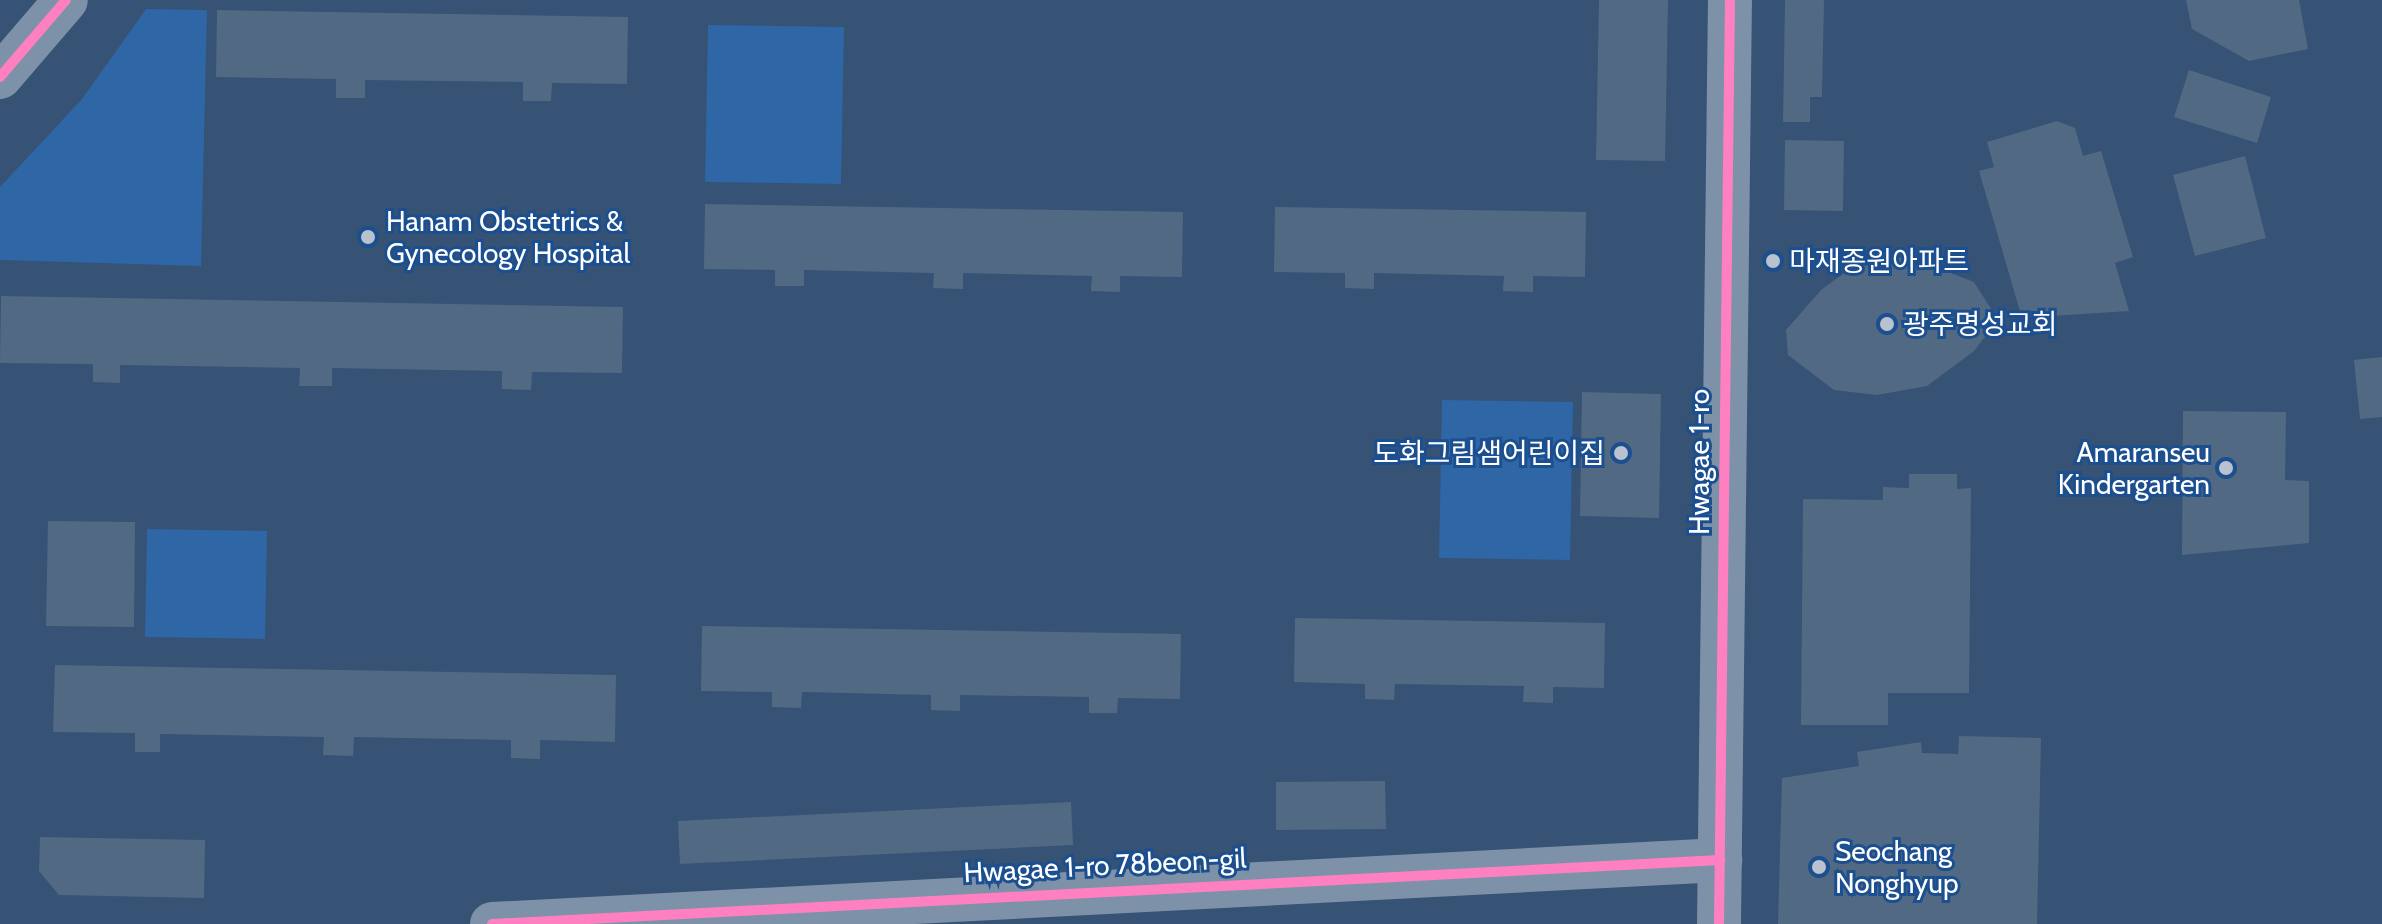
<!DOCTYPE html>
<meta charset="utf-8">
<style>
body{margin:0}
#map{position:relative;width:2382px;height:924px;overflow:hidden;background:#365274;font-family:Cabin,"Noto Sans KR",sans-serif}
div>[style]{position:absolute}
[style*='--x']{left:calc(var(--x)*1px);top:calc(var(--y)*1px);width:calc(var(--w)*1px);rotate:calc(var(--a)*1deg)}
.green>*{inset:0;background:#2f66a5}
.building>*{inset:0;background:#526984}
.minor>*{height:44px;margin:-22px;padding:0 22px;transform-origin:22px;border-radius:22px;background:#7d92a8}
.cycleway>*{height:10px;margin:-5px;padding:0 5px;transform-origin:5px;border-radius:5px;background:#ff80c0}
.dots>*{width:22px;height:22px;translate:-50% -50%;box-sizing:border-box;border:4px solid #1b4f8f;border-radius:50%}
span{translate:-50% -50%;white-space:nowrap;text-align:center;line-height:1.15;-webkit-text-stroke:6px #1b4f8f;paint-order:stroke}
.poi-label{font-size:28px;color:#fff}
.left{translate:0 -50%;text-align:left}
.right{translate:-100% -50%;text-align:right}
.street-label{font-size:28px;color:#fff}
</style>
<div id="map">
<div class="green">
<div style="clip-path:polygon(146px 9px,207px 10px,201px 266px,0 260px,0 187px,82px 99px)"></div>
<div style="clip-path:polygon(708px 25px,844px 27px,841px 184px,705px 182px)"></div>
<div style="clip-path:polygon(1442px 400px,1573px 402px,1570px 560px,1439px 558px)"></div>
<div style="clip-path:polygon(147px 529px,267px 531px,265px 639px,145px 637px)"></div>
</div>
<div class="building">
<div style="clip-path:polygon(1599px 0,1668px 0,1665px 161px,1596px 160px)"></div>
<div style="clip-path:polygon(1785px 0,1824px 0,1822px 97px,1810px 97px,1810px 122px,1783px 122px)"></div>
<div style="clip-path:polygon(2186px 0,2299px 0,2308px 49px,2249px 61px,2192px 29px)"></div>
<div style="clip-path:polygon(217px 10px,628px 17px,627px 84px,552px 83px,551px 101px,523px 101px,523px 82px,365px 80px,365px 98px,336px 98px,336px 79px,216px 77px)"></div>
<div style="clip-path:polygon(2189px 70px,2271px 97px,2257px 143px,2174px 117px)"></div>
<div style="clip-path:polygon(2057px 121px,2075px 128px,2083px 156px,2101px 151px,2133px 257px,2115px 263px,2129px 311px,2022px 318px,1979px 171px,1994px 167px,1987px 142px)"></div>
<div style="clip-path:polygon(1785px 140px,1844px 141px,1843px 211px,1784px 210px)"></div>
<div style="clip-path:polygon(2245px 156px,2266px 238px,2195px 256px,2173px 175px)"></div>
<div style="clip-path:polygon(705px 204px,1183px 212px,1182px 277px,1120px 276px,1120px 292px,1091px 291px,1092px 276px,963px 273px,963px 289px,933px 288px,934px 273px,804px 270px,804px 286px,775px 286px,775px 270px,704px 269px)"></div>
<div style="clip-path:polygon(1275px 207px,1586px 212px,1585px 277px,1533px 276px,1533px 292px,1503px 291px,1504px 276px,1374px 273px,1374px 289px,1345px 288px,1345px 273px,1274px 272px)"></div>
<div style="clip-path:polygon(1909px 257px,1974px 282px,1998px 320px,1974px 351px,1927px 386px,1877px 395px,1834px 390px,1788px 355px,1786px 330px,1821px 290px,1859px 262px)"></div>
<div style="clip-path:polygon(1px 296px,623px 307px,622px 373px,532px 372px,531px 390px,502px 389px,502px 371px,332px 368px,332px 386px,299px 386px,300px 368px,120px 365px,120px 383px,93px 382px,93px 364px,0 363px)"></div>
<div style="clip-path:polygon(2382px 357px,2382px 417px,2360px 419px,2354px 360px)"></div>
<div style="clip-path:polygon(1582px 392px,1661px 394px,1659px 518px,1580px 516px)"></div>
<div style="clip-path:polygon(2183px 411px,2286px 412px,2285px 480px,2309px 481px,2309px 543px,2182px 555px)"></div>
<div style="clip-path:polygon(1909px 474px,1957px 474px,1957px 489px,1971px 488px,1969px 693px,1888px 693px,1888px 725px,1801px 725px,1803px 499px,1883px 500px,1883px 487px,1909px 488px)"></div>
<div style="clip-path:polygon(48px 521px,135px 522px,134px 627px,46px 626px)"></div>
<div style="clip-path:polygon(1295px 618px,1605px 623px,1604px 688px,1553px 687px,1553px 703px,1523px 702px,1524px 686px,1395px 684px,1394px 700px,1365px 699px,1365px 684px,1294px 682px)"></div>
<div style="clip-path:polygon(702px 626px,1181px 634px,1180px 699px,1118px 698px,1117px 713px,1089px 713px,1089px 697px,960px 695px,960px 711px,931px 710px,931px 695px,802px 692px,801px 708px,772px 707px,772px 692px,701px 691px)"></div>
<div style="clip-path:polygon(55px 665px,616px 675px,615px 742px,540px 740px,540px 759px,511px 758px,511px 740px,354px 737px,353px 756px,323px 755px,324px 737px,160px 734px,160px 752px,135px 752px,135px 733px,53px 732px)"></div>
<div style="clip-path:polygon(1959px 736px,2041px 738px,2037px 924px,1778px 924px,1782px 778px,1859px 766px,1857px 752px,1921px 742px,1922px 753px,1958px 754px)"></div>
<div style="clip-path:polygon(1385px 781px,1386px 829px,1276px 830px,1276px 782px)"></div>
<div style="clip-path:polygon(1071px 802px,1073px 845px,680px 864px,678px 821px)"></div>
<div style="clip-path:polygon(40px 837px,205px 840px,204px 898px,59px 895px,39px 871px)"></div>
</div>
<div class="minor">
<div style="--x:0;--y:77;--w:101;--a:-49.4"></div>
<div style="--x:492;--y:924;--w:1230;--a:-2.98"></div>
<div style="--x:1719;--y:924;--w:924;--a:-89.32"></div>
</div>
<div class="cycleway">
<div style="--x:0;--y:77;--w:101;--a:-49.4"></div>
<div style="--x:492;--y:924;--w:1230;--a:-2.98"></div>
<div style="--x:1719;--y:924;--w:924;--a:-89.32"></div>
</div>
<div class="dots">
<div style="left:368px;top:237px;background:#b9c2ce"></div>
<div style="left:1773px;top:261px;background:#b9c2ce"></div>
<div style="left:1887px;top:324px;background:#b9c2ce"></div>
<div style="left:1621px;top:453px;background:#b9c2ce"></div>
<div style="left:2226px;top:468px;background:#b9c2ce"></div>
<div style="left:1819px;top:867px;background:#b9c2ce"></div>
</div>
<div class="poi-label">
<span class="left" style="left:386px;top:237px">Hanam Obstetrics &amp;<br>Gynecology Hospital</span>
<span class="left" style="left:1789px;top:261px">마재종원아파트</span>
<span class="left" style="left:1903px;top:324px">광주명성교회</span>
<span class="right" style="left:2210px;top:468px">Amaranseu<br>Kindergarten</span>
<span class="right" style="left:1605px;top:453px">도화그림샘어린이집</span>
<span class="left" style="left:1835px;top:867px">Seochang<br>Nonghyup</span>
</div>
<div class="street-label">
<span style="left:1699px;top:462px;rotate:-90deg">Hwagae 1-ro</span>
<span style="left:1105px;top:865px;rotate:-3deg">Hwagae 1-ro 78beon-gil</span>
</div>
</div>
